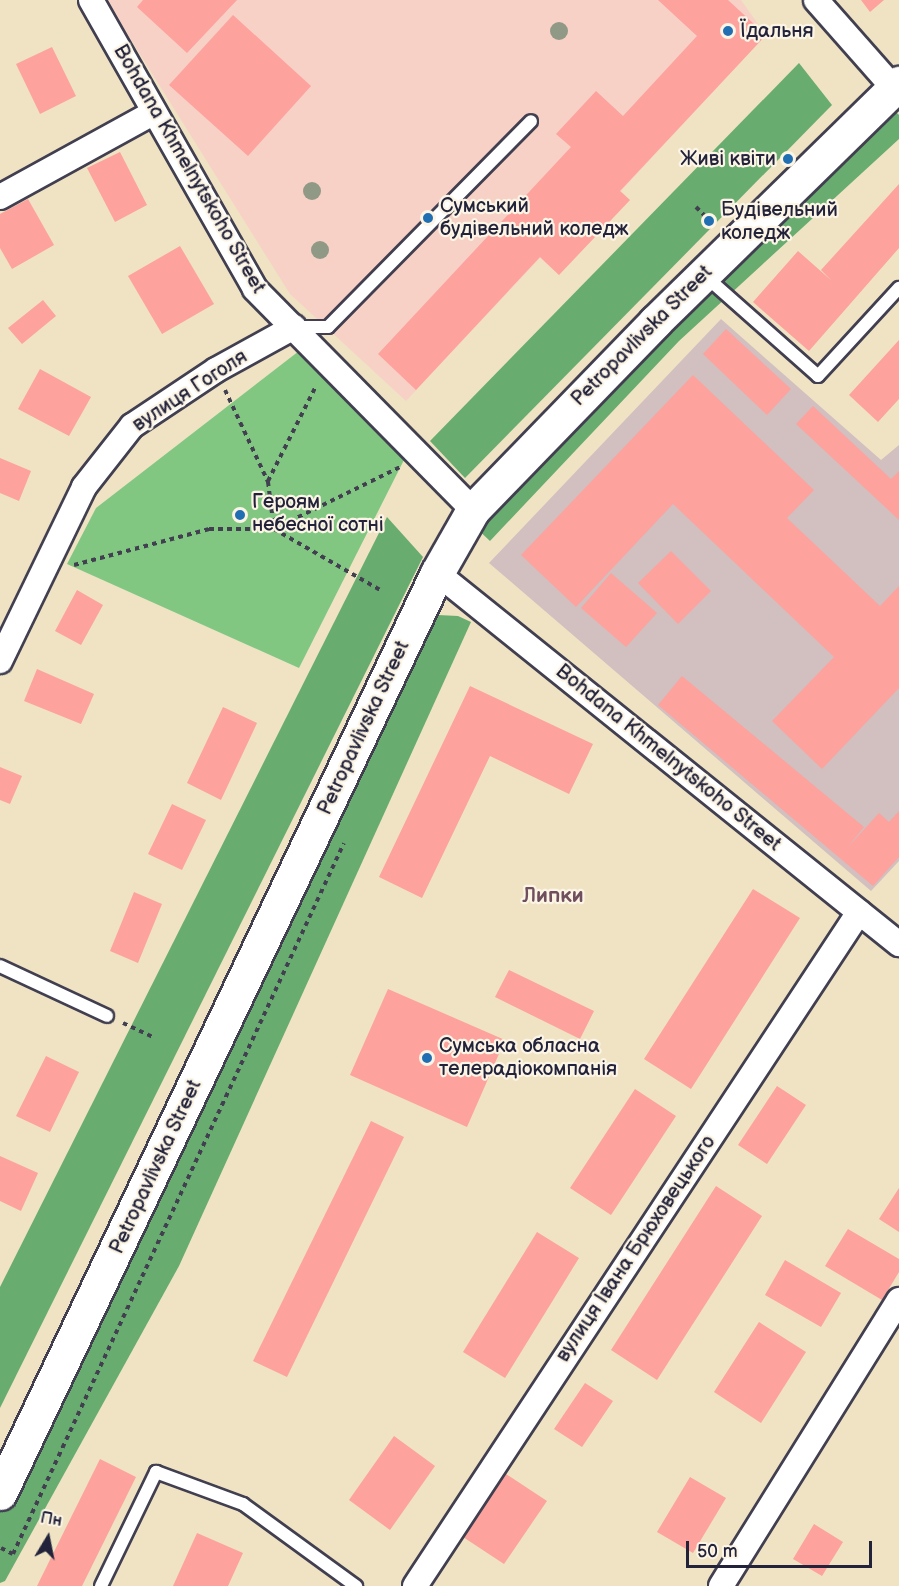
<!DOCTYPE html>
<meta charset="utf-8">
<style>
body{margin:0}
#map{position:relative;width:899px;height:1586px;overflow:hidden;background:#efe3c4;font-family:"Balsamiq Sans",sans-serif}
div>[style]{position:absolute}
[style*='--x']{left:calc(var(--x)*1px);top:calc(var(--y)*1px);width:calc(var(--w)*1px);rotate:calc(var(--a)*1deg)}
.built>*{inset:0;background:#f7d1c6}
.industrial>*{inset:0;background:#d2bfbf}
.green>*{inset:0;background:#81c782}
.forest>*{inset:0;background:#68ac70}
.building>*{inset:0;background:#fda29d}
.path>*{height:4px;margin-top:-2px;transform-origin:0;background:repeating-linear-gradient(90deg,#413f50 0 4.5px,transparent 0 9px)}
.roads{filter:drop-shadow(2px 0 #413f50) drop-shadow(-2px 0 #413f50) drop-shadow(0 2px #413f50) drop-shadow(0 -2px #413f50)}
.service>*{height:12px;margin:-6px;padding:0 6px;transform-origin:6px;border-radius:6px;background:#fff}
.minor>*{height:24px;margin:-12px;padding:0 12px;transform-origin:12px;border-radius:12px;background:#fff}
.secondary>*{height:33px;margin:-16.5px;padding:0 16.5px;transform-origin:16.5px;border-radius:16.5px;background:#fff}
.trees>*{width:18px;height:18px;margin:-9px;border-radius:50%;background:#909986}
.dots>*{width:16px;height:16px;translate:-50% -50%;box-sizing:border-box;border:3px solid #fcf5e5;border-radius:50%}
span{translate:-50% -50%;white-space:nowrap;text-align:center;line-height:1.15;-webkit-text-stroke:4.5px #fcf5e5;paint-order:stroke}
.poi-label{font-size:20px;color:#22223b}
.left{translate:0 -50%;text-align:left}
.right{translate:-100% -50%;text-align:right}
.street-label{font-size:20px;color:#22223b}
.neighbourhood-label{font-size:21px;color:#6f4f5d;font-weight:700}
.north{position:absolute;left:18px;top:1508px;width:60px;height:60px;-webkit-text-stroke:4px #fcf5e5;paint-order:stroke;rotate:10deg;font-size:16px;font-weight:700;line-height:24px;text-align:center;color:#22223b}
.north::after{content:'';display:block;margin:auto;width:21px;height:27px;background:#22223b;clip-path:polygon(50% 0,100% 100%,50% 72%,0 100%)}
.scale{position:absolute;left:686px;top:1541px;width:186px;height:27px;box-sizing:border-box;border:3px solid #22223b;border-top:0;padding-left:8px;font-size:18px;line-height:21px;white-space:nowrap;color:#22223b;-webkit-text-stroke:4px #fcf5e5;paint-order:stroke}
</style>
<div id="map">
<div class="built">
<div style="clip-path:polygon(106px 0,741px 0,766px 35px,621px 191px,630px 200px,559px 275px,540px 258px,406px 401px,290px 294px)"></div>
</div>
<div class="industrial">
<div style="clip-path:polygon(721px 319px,881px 460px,899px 445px,899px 861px,871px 891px,489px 563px)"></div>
</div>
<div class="green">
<div style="clip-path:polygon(299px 351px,407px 454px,299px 668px,67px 564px,96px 508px)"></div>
</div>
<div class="forest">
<div style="clip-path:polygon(799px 63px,832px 105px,465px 478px,430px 441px)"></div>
<div style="clip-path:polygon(891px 107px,899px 115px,899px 139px,679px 341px,490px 541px,474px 526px)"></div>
<div style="clip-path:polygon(387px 517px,423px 557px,0 1408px,0 1287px)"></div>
<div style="clip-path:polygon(438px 615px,458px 616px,471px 622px,179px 1266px,5px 1581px,0 1583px,0 1510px)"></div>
</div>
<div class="building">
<div style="clip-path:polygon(143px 0,237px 0,187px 53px,137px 7px)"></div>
<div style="clip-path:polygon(658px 0,728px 0,766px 35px,620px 191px,630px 200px,559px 275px,540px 257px,416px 390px,378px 354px,571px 147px,556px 134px,596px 91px,623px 116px,697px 36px)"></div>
<div style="clip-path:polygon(861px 0,884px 0,870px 12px)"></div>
<div style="clip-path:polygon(233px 15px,311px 86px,248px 156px,169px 85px)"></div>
<div style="clip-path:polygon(52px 47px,76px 96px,40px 114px,16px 64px)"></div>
<div style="clip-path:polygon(120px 152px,147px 205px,115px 222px,87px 168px)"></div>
<div style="clip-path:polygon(899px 184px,899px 248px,809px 351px,753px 302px,798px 251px,832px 281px,821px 270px)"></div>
<div style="clip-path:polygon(28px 199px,54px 245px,12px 269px,0 248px,0 214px)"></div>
<div style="clip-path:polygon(180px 246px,214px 304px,162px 334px,128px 276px)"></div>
<div style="clip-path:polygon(43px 300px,56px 316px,22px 344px,8px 328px)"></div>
<div style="clip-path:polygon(726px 329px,791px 389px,767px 415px,703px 354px)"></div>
<div style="clip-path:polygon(899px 340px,899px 399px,878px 422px,849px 395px)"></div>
<div style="clip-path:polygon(40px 369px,91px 397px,69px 436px,18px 409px)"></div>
<div style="clip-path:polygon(693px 375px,814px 490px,787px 518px,880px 606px,899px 586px,899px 688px,822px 769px,772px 721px,834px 657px,673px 504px,576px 607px,521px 555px)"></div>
<div style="clip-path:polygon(813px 406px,891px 479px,899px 471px,899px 520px,796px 424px)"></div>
<div style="clip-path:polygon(0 458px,31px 471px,19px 501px,0 493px)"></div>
<div style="clip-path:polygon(671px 551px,711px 591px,678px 624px,638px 583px)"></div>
<div style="clip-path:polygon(611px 573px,657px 613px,626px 647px,581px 608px)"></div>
<div style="clip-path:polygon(77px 590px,103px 605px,81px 645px,55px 631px)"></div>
<div style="clip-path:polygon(37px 669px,94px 694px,81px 724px,24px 701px)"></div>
<div style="clip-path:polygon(682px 676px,864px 827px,848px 847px,879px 813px,889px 822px,899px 811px,899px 857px,873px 886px,658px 705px)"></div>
<div style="clip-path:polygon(470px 686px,593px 744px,569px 794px,490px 756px,422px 898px,379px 877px)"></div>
<div style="clip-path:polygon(223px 707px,257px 723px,221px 800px,187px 783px)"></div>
<div style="clip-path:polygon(0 767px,22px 776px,10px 804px,0 800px)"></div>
<div style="clip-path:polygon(172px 804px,206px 820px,182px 870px,148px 854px)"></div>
<div style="clip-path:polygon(753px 889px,800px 918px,691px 1089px,644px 1059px)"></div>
<div style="clip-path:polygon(134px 892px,162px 904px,138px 963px,110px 951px)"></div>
<div style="clip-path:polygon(509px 970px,594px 1011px,580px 1039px,495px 997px)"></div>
<div style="clip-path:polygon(388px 989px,505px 1040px,467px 1127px,350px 1075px)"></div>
<div style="clip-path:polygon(46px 1056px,79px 1072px,50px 1132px,16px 1116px)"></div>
<div style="clip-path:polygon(777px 1086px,806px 1105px,767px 1164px,738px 1145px)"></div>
<div style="clip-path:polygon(635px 1089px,676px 1116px,611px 1215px,570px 1188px)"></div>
<div style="clip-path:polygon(371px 1121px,404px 1137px,287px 1377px,253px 1361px)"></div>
<div style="clip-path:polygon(0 1156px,38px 1173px,21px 1211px,0 1201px)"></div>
<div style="clip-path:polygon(716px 1186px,762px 1216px,657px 1380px,611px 1350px)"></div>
<div style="clip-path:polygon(899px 1188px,899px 1232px,879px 1219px)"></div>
<div style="clip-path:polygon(848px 1229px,899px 1259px,899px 1272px,882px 1300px,825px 1266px)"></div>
<div style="clip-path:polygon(537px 1232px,579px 1258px,505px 1378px,463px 1352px)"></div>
<div style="clip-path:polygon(785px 1260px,841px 1293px,821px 1327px,765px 1295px)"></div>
<div style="clip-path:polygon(759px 1322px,806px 1352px,761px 1423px,714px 1392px)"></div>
<div style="clip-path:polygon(585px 1383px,613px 1401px,582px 1447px,554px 1429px)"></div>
<div style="clip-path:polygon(394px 1436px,435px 1466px,390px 1530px,349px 1500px)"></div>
<div style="clip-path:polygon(100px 1459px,136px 1477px,82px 1586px,37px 1586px)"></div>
<div style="clip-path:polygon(506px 1474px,547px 1501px,504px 1564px,463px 1537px)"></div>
<div style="clip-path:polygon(690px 1477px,726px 1498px,693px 1553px,657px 1532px)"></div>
<div style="clip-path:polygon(814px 1524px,843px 1542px,822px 1576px,793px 1559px)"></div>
<div style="clip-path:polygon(197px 1533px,243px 1553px,228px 1586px,173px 1586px)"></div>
</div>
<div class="path">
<div style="--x:696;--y:207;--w:27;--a:45"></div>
<div style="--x:225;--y:390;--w:102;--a:64.9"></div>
<div style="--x:268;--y:482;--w:47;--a:82.7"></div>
<div style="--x:274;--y:529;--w:140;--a:-26.2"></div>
<div style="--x:268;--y:481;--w:106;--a:-63.2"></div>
<div style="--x:74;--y:565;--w:140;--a:-14.9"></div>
<div style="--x:209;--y:529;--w:65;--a:0"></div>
<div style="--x:274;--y:529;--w:125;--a:29.9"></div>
<div style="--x:123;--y:1023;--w:33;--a:25"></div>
<div style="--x:1;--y:1548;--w:13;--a:27"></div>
<div style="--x:13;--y:1554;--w:784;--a:-65.04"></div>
</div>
<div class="roads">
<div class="service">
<div style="--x:704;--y:275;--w:152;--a:41.5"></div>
<div style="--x:818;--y:376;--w:120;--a:-47.4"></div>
<div style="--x:295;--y:327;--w:33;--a:0"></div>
<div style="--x:328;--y:327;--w:289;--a:-45.4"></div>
<div style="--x:0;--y:966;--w:118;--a:25"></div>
<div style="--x:101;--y:1586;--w:127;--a:-64.2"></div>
<div style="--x:156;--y:1472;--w:93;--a:20.2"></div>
<div style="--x:243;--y:1504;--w:140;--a:36"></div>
</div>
<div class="minor">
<div style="--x:91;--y:0;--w:332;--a:60.4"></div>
<div style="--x:255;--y:289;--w:310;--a:45.4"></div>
<div style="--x:816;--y:0;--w:125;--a:48.6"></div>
<div style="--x:0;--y:197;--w:175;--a:-28.8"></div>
<div style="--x:437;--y:573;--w:593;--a:38.77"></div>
<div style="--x:0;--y:661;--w:193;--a:-64.2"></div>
<div style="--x:84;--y:487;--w:78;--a:-51.8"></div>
<div style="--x:132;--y:426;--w:101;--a:-33.7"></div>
<div style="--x:216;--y:370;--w:89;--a:-28.9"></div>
<div style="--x:415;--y:1586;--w:807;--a:-56.62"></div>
<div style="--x:721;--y:1586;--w:337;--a:-58.1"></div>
</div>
<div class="secondary">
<div style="--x:0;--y:1493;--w:1019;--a:-64.59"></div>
<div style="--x:437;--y:573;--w:73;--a:-60.3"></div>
<div style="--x:473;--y:510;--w:262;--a:-45.9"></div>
<div style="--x:655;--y:322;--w:342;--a:-44.4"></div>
</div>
</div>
<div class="trees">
<div style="left:559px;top:31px"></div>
<div style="left:312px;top:191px"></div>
<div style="left:320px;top:250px"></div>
</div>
<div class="dots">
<div style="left:728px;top:31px;background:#1f6fb2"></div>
<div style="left:788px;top:159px;background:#1f6fb2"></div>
<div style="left:428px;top:218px;background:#1f6fb2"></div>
<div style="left:709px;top:221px;background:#1f6fb2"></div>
<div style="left:240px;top:515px;background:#1f6fb2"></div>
<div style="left:427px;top:1058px;background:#1f6fb2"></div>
</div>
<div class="poi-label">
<span class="left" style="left:740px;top:31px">Їдальня</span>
<span class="right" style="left:776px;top:159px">Живі квіти</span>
<span class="left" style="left:440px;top:218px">Сумський<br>будівельний коледж</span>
<span class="left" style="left:721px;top:222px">Будівельний<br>коледж</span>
<span class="left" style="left:252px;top:514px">Героям<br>небесної сотні</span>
<span class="left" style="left:439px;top:1058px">Сумська обласна<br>телерадіокомпанія</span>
</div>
<div class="street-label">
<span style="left:189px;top:169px;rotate:60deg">Bohdana Khmelnytskoho Street</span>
<span style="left:642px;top:336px;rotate:-45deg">Petropavlivska Street</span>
<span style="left:190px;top:391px;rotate:-33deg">вулиця Гоголя</span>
<span style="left:364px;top:728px;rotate:-65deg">Petropavlivska Street</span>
<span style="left:668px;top:758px;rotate:39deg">Bohdana Khmelnytskoho Street</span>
<span style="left:156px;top:1167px;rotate:-65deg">Petropavlivska Street</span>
<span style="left:636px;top:1249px;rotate:-56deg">вулиця Івана Брюховецького</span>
</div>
<div class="neighbourhood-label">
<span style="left:553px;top:896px">Липки</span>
</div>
<div class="north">Пн</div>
<div class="scale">50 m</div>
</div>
